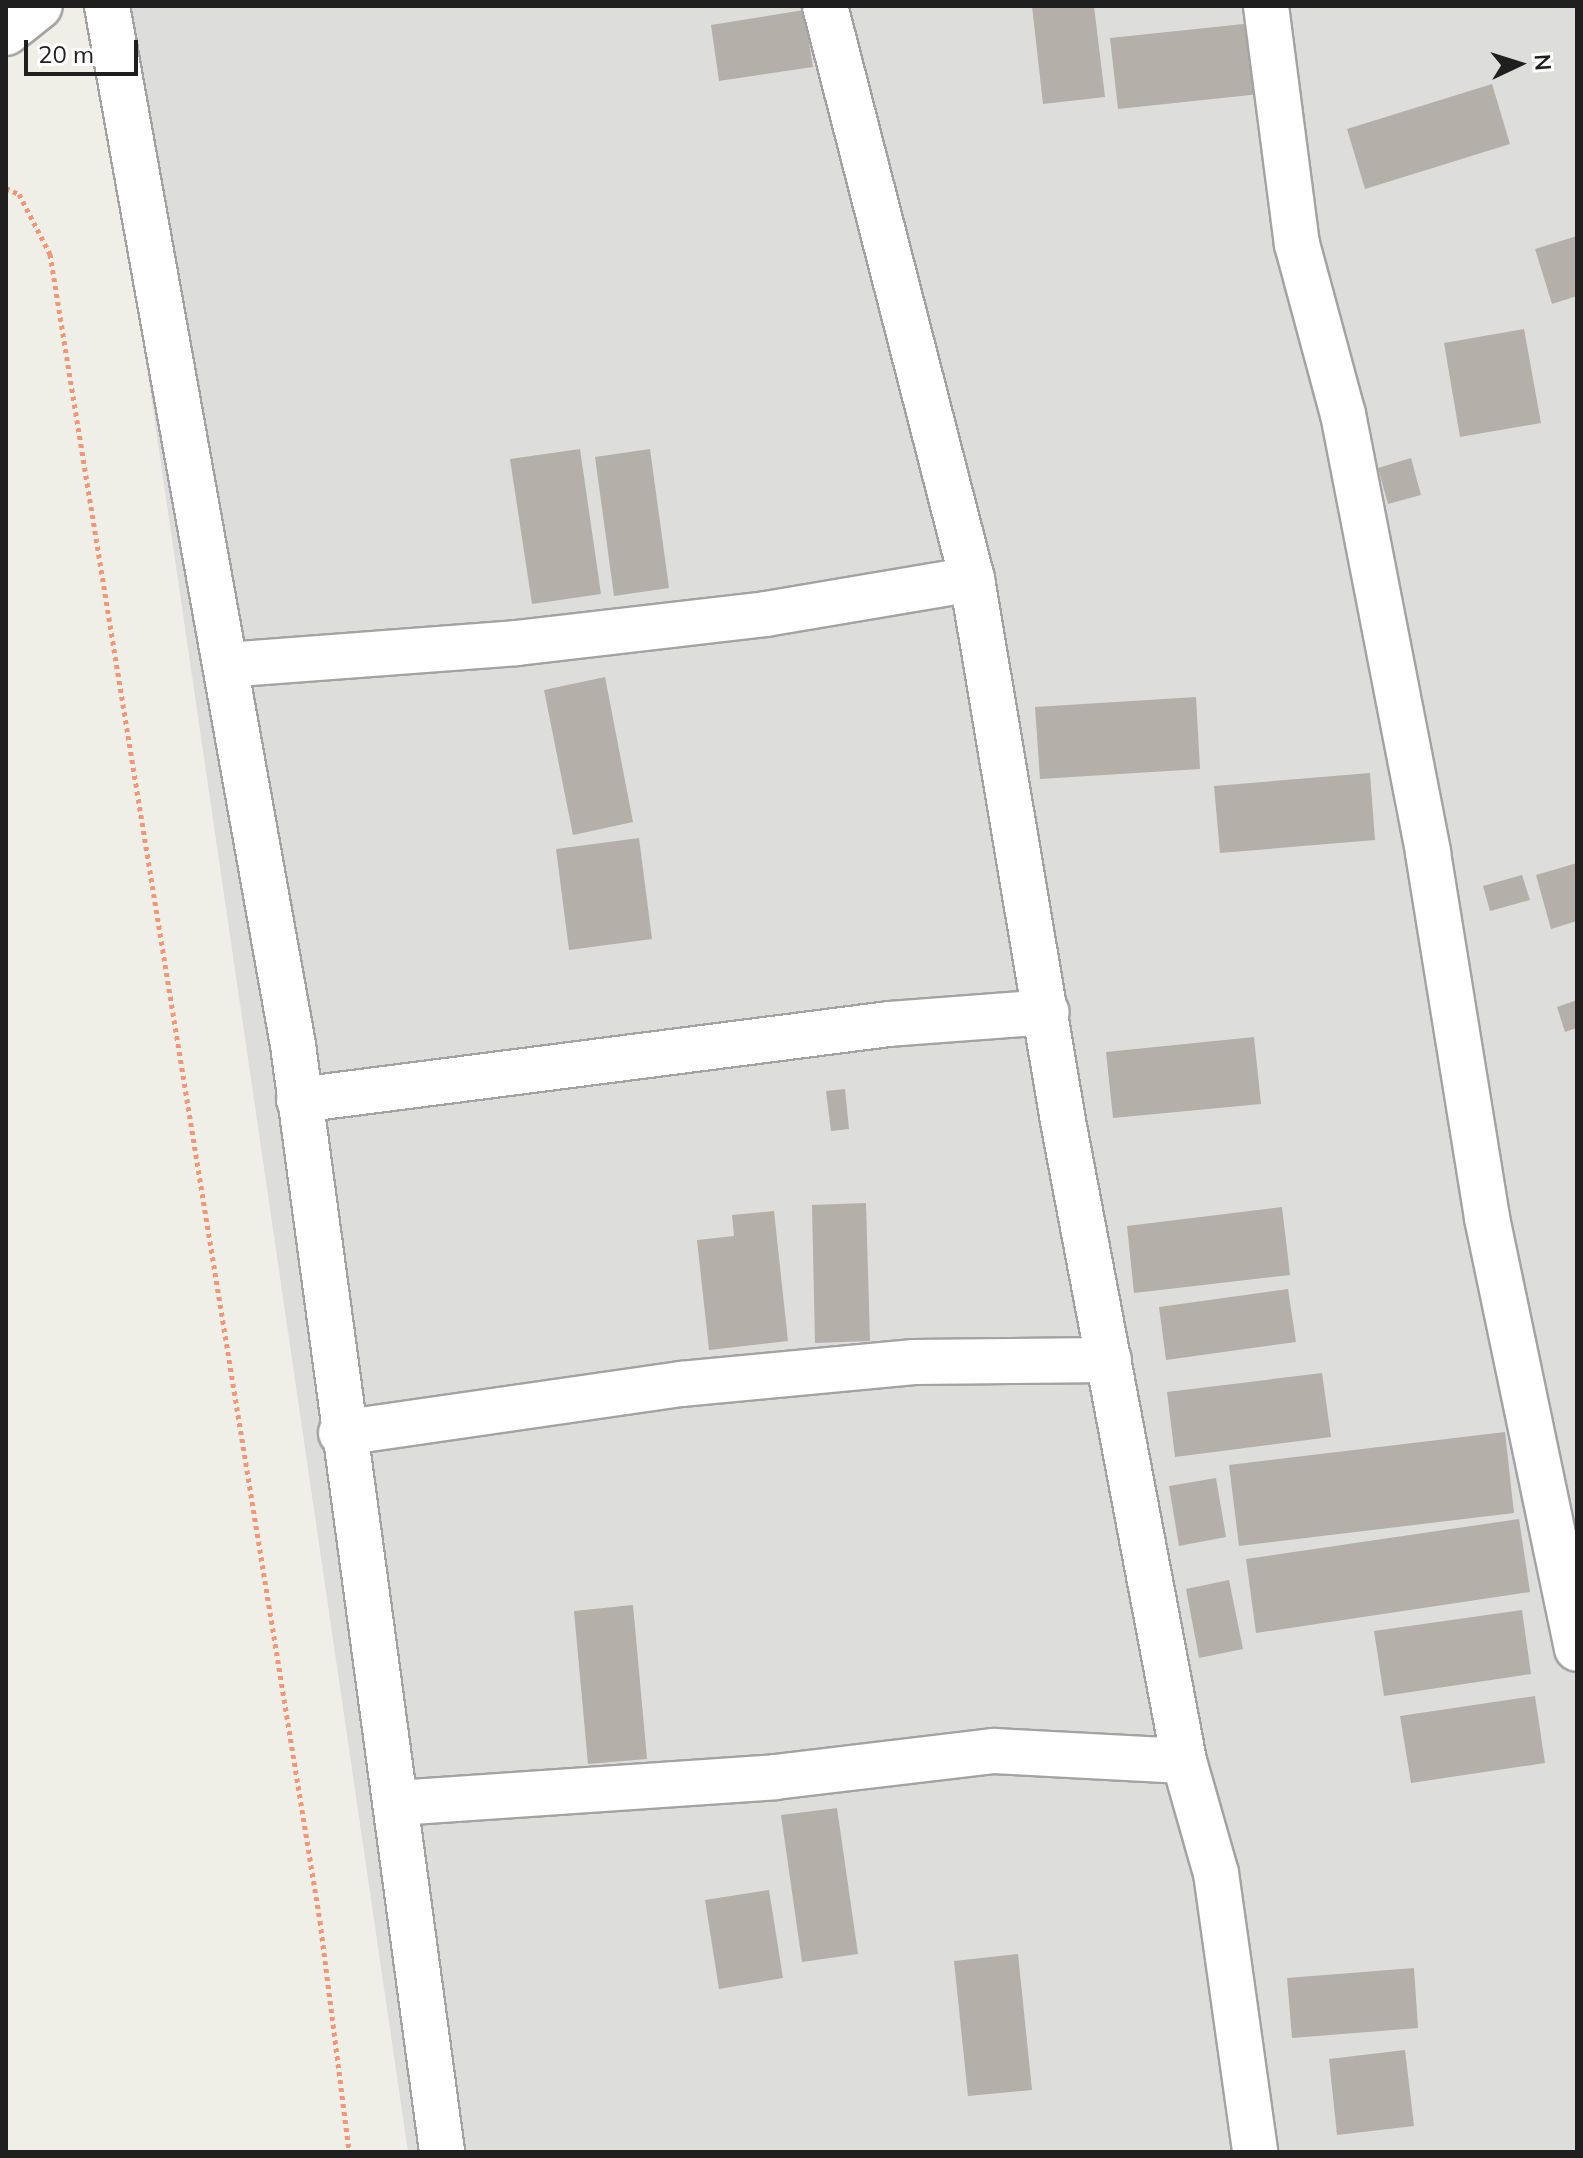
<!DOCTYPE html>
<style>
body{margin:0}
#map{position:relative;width:1583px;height:2158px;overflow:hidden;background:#efeee7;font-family:Mulish,sans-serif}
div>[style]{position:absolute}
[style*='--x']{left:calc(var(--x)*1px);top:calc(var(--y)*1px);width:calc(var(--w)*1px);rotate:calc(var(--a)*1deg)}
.residential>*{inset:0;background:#dddddc}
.building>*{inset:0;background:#b4b0a9}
.path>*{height:5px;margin-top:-2.5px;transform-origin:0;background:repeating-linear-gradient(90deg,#ee9779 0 4px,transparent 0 8px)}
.roads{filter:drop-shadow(2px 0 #a3a3a3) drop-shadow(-2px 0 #a3a3a3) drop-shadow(0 2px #a3a3a3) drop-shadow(0 -2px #a3a3a3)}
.street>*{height:44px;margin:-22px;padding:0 22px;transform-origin:22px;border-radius:22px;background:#fff}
span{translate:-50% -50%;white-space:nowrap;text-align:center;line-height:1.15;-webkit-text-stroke:7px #fff;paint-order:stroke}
.frame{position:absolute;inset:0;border:8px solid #1f1f1f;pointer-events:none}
.north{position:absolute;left:1479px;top:24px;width:80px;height:80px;-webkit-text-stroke:6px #fff;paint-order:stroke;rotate:86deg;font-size:22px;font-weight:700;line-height:32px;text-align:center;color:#1f1f1f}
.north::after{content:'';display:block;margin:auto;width:28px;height:36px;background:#1f1f1f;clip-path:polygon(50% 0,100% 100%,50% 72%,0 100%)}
.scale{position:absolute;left:24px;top:40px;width:114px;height:36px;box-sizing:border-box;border:4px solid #1f1f1f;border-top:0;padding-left:10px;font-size:24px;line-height:28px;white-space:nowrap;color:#1f1f1f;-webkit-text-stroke:6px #fff;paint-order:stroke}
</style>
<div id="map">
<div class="residential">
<div style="clip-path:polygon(94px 6px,1577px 6px,1577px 2152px,408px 2152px)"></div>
</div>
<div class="building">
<div style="clip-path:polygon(1032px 6px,1094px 6px,1105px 97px,1043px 104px)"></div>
<div style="clip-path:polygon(804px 10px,813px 67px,719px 81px,711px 25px)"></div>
<div style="clip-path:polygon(1253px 23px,1260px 94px,1118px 109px,1110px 38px)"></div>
<div style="clip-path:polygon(1492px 84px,1510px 144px,1365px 189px,1347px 129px)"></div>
<div style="clip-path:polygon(1577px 236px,1577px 296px,1552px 304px,1535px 249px)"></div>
<div style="clip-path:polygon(1524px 329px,1541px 423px,1460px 437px,1444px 343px)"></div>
<div style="clip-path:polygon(580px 449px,601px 594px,532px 604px,510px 459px)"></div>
<div style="clip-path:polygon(650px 449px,669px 588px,614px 596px,595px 457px)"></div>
<div style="clip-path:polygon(1411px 458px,1421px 495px,1388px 504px,1378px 468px)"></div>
<div style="clip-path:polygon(605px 677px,633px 822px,573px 835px,544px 690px)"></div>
<div style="clip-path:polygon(1196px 697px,1200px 769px,1040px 779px,1035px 707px)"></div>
<div style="clip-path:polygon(1370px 773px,1375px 840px,1220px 853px,1214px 786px)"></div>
<div style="clip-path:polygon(639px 838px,652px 939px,569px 950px,556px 849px)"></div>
<div style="clip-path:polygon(1577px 863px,1577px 921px,1551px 929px,1536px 875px)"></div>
<div style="clip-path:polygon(1522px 875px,1530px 900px,1490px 911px,1483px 886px)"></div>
<div style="clip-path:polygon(1577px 1000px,1577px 1028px,1565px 1032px,1557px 1007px)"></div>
<div style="clip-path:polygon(1254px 1037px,1261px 1104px,1113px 1118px,1106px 1052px)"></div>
<div style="clip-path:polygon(845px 1089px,849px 1129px,831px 1131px,826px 1091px)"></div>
<div style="clip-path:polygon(866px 1203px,870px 1341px,815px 1343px,812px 1205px)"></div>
<div style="clip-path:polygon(1282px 1207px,1290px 1275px,1134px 1293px,1127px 1226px)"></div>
<div style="clip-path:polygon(774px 1211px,788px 1341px,709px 1350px,697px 1240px,734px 1236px,732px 1215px)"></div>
<div style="clip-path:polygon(1288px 1289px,1296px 1342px,1166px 1360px,1159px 1307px)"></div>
<div style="clip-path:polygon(1322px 1373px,1331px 1437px,1175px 1457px,1167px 1392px)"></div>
<div style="clip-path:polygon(1505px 1432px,1514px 1513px,1239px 1546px,1229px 1465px)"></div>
<div style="clip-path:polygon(1216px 1478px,1226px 1537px,1179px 1546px,1169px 1486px)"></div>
<div style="clip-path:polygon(1519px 1519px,1530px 1592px,1256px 1633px,1246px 1559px)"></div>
<div style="clip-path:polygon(1229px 1580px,1243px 1649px,1199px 1658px,1186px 1589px)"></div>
<div style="clip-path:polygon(633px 1605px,647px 1759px,588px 1764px,574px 1611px)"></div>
<div style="clip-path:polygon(1522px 1610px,1531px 1674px,1384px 1696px,1374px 1631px)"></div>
<div style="clip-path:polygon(1535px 1696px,1545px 1763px,1411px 1783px,1400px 1716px)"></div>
<div style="clip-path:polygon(837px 1808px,858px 1954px,802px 1962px,781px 1815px)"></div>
<div style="clip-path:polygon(769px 1890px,783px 1978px,719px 1989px,705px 1900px)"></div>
<div style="clip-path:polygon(1018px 1954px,1032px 2090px,968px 2096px,954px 1961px)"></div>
<div style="clip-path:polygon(1414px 1968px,1418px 2028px,1292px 2038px,1287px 1978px)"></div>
<div style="clip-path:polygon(1405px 2050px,1414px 2126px,1337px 2135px,1329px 2059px)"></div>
</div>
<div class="path">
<div style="--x:6;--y:188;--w:14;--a:25"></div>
<div style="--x:19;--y:194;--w:68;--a:62.7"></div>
<div style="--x:50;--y:254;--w:1689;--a:80.8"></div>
<div style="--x:320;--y:1921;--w:233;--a:82.8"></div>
</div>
<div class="roads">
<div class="street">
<div style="--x:107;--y:6;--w:1056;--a:79.85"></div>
<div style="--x:293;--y:1045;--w:1117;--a:82.33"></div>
<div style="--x:825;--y:6;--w:592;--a:75.61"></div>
<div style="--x:972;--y:579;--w:550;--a:80.47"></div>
<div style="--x:1063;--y:1121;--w:651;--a:79.29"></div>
<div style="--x:1184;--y:1761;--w:116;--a:74.1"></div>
<div style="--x:1216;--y:1873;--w:282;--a:82"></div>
<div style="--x:1266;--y:6;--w:240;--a:82.6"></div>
<div style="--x:1297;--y:244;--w:176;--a:74.9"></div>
<div style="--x:1343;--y:414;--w:447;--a:79"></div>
<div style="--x:1428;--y:853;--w:370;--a:80.8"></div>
<div style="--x:1487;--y:1218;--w:440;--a:78.2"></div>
<div style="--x:6;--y:33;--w:43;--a:-38.5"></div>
<div style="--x:226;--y:665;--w:291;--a:-4.3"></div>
<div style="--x:516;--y:643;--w:252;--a:-6.6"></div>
<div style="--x:766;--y:614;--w:209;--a:-9.6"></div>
<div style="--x:299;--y:1100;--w:595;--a:-7.34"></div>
<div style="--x:889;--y:1024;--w:158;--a:-4.3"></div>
<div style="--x:341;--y:1433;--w:344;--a:-8.2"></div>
<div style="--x:681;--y:1384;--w:234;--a:-5.4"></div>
<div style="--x:914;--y:1362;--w:195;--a:-0.6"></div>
<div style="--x:397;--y:1803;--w:379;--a:-3.9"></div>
<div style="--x:775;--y:1777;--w:221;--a:-6.8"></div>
<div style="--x:994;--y:1751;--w:190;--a:3"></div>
</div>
</div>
<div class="frame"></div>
<div class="north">N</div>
<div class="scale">20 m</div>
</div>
